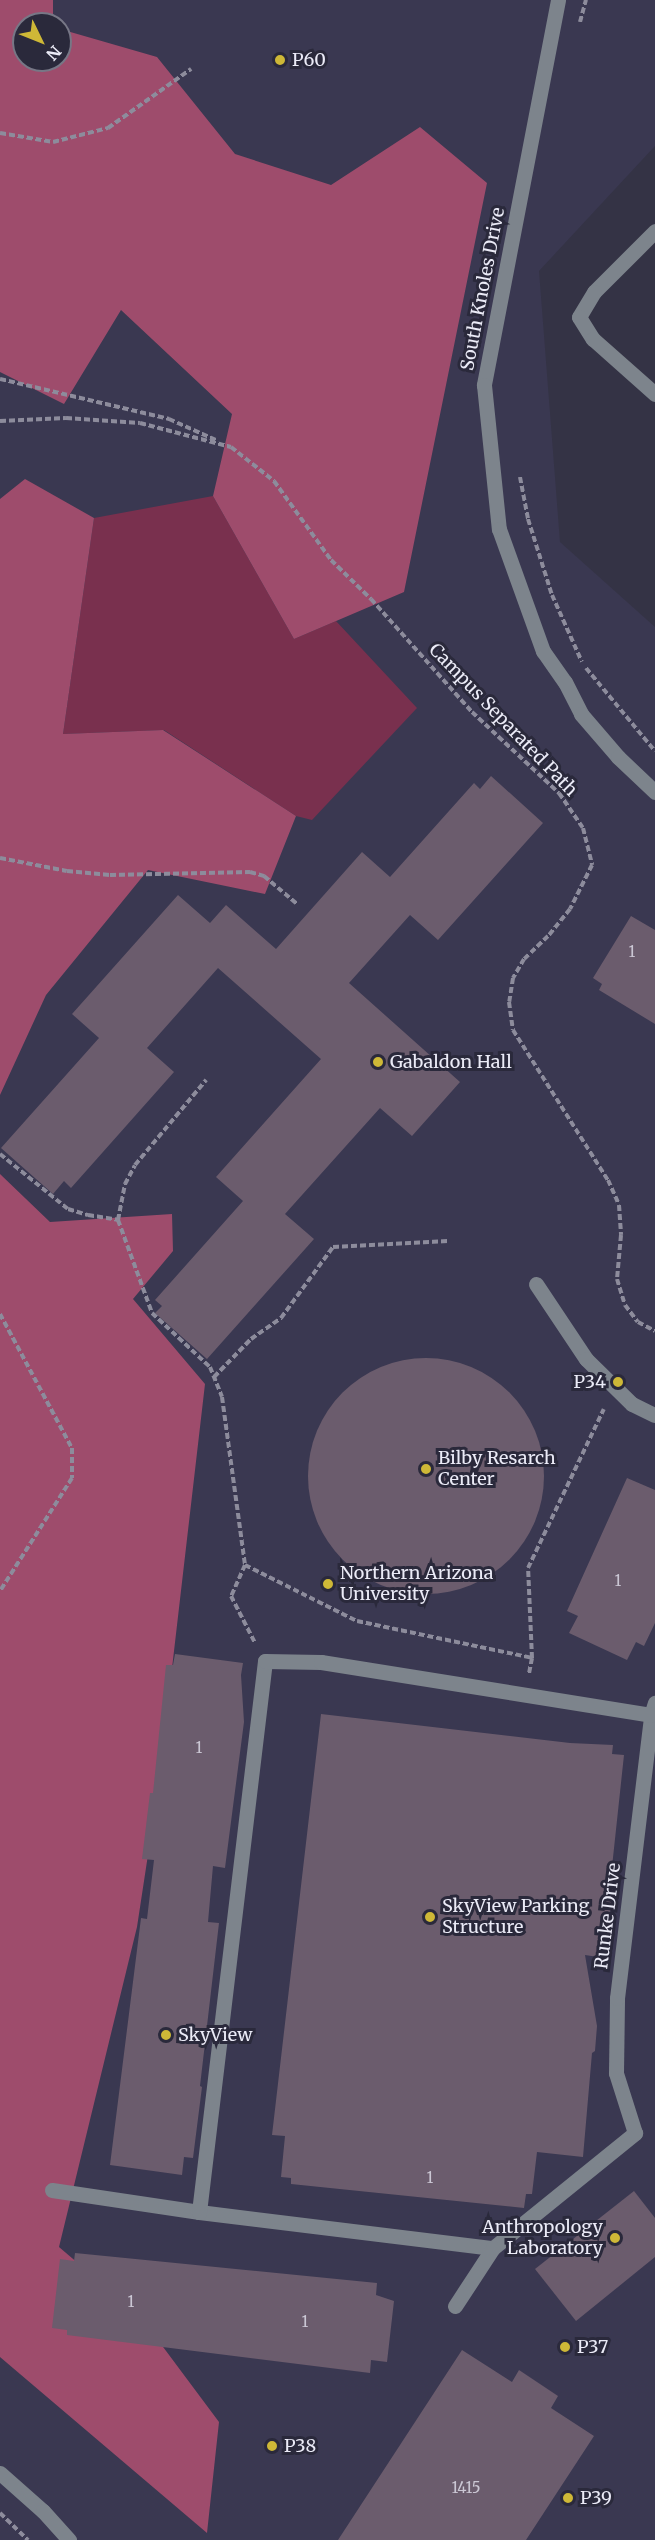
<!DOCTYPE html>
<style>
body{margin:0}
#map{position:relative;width:655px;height:2540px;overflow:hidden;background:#343345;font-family:Merriweather,serif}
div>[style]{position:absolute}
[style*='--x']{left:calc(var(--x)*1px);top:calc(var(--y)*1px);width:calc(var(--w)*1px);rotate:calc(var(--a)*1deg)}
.built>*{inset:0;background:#3a3851}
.green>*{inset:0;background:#79304e}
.forest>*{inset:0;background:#9e4c6c}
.building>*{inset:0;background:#6b5c6d}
.round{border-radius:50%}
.path>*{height:4px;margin-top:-2px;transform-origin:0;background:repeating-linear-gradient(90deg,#8d8c9c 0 6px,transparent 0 9px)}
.minor>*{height:15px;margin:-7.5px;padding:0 7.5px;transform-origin:7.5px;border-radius:7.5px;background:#7d848c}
.dots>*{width:16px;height:16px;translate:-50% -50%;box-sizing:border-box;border:3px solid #2a293b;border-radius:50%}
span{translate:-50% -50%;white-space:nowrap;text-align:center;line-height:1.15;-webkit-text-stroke:6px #2a293b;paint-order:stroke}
.number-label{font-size:15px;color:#cbc7d4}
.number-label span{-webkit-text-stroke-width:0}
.poi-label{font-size:18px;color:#ebebf7}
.left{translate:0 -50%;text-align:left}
.right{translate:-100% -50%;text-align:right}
.street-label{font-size:18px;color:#ebebf7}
.north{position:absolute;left:12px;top:12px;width:60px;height:60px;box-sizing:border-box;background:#2a293b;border:2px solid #777786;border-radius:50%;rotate:133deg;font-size:16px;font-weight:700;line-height:24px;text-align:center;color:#ebebf7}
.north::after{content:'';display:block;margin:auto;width:21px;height:27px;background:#ceb837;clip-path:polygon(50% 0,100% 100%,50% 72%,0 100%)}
</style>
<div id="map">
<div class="built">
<div style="clip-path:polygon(evenodd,0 0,655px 0,655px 146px,539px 271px,560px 542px,655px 627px,655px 2540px,0 2540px,0 0,24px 24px,60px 24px,60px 60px,24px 60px,24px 24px)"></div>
</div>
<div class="green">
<div style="clip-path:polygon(213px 496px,294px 639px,336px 621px,417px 708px,312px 820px,296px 816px,164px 730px,63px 734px,94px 518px)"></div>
</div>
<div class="forest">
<div style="clip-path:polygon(0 0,53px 0,53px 24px,24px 24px,24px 60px,60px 60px,60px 29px,157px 57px,235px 154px,331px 185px,420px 127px,487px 183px,404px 592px,294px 639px,213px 496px,232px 414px,121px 310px,64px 404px,0 372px)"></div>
<div style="clip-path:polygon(25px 479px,94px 518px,63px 734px,163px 730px,296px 816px,265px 894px,148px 870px,46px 995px,0 1095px,0 499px)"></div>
<div style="clip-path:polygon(0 1174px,50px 1222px,172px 1214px,173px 1251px,133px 1299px,205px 1384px,158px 1789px,137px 1927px,59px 2247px,140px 2316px,219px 2422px,207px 2533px,0 2357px)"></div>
</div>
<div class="building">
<div style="clip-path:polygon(491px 776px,543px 823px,438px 940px,410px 915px,349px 983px,460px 1082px,412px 1136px,380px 1108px,285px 1214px,314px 1239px,207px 1359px,155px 1313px,162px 1306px,155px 1300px,243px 1201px,216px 1177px,321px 1059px,218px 968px,147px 1048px,174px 1072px,71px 1188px,64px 1181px,53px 1194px,1px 1148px,99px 1038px,72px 1014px,178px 895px,210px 923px,226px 905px,276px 949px,362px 852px,390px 877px,474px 783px,480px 789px)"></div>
<div style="clip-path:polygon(631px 916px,655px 930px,655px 1024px,599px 990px,602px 984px,593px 978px)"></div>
<div class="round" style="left:308px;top:1358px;width:236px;height:236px"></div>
<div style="clip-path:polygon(627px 1478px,655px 1490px,655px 1623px,644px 1646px,636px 1642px,627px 1660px,569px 1633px,578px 1616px,567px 1611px)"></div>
<div style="clip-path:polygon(175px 1654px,243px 1663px,241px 1675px,244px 1722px,225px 1868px,213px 1866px,208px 1922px,219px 1923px,200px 2086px,202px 2087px,193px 2158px,184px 2157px,182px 2175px,110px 2165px,141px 1918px,147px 1919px,154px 1860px,142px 1859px,150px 1793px,153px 1793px,166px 1665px,173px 1665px)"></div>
<div style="clip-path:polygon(321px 1714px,570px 1743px,613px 1745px,612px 1754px,624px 1755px,609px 1895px,612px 1895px,605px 1958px,585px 1955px,597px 2026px,595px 2051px,592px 2053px,583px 2157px,537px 2152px,532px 2194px,526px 2194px,524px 2208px,291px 2184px,291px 2178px,281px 2177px,285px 2136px,272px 2135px)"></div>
<div style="clip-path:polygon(634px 2191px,655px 2218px,655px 2257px,576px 2321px,535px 2269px)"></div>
<div style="clip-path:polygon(75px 2253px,377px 2283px,376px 2295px,394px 2301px,387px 2362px,371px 2360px,370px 2373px,67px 2335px,67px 2330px,52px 2328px,60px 2259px,74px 2261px)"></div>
<div style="clip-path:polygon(462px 2350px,512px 2382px,519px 2370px,558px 2396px,551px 2408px,594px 2436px,526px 2540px,338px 2540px)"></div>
</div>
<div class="path">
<div style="--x:580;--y:22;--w:23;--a:-75"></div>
<div style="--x:0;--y:133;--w:54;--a:9.6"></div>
<div style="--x:53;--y:142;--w:57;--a:-14.3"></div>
<div style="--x:108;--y:128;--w:102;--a:-35.4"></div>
<div style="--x:0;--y:379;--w:174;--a:13.3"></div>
<div style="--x:169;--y:419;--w:54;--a:24.2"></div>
<div style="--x:0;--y:421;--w:66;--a:-2.6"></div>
<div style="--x:66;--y:418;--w:74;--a:3.9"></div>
<div style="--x:140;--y:423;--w:94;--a:14.8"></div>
<div style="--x:231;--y:447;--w:55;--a:38.3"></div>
<div style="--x:274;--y:481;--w:97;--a:54.2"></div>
<div style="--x:331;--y:560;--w:56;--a:44.3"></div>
<div style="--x:371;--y:599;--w:152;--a:48.2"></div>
<div style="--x:472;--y:712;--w:119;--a:43"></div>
<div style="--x:559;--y:793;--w:42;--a:55.6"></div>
<div style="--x:583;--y:828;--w:38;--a:76"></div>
<div style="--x:592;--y:865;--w:49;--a:116.6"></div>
<div style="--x:570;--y:909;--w:35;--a:129"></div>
<div style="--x:548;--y:936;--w:33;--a:136"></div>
<div style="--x:524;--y:959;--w:22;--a:120"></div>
<div style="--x:513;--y:978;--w:24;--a:99"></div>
<div style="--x:509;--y:1002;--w:28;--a:82"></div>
<div style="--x:513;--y:1030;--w:178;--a:57.7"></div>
<div style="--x:608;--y:1180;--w:27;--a:66"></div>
<div style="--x:619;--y:1205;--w:30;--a:86"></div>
<div style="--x:621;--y:1235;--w:44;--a:95.2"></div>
<div style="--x:617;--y:1279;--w:27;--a:73"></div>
<div style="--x:625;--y:1305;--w:21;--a:53"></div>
<div style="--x:638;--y:1322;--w:19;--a:28"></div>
<div style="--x:520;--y:477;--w:43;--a:79.2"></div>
<div style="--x:528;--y:519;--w:80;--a:72.5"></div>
<div style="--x:552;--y:595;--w:73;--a:65.9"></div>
<div style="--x:586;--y:668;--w:108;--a:50.3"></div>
<div style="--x:0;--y:858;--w:68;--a:11"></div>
<div style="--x:67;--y:871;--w:43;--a:5.3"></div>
<div style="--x:110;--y:875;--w:140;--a:-1.2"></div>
<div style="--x:250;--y:872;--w:15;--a:16"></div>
<div style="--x:264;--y:876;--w:43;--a:40.3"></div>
<div style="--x:0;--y:1154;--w:87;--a:39"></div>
<div style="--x:68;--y:1209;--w:21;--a:17"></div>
<div style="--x:88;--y:1215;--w:30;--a:9"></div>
<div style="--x:118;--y:1220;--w:37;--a:-79"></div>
<div style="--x:125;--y:1184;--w:21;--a:-62"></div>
<div style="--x:135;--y:1165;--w:111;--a:-50.1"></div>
<div style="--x:118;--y:1220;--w:99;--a:69.9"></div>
<div style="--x:152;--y:1313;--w:79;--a:43"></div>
<div style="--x:210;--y:1367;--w:32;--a:68"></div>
<div style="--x:222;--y:1397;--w:170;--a:82.2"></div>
<div style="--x:245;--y:1565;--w:34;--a:114"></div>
<div style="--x:231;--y:1596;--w:53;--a:62.9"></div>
<div style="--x:0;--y:1314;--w:152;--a:61.8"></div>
<div style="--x:72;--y:1448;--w:30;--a:90"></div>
<div style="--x:72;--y:1478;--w:134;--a:122.5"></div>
<div style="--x:214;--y:1377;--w:53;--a:-45.8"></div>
<div style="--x:251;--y:1339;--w:37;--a:-35"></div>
<div style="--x:281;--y:1318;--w:88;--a:-53.8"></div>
<div style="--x:333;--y:1247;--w:115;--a:-3"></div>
<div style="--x:245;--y:1565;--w:125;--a:26.6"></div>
<div style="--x:357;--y:1621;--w:179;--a:11.9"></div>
<div style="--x:532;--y:1658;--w:16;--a:101"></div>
<div style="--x:532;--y:1658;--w:90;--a:-92.5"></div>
<div style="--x:528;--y:1568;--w:176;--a:-64.5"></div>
<div style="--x:0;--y:2513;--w:39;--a:44"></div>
</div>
<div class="minor">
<div style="--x:558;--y:0;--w:392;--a:100.9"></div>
<div style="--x:484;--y:385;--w:145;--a:84.1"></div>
<div style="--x:499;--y:529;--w:130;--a:70.2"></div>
<div style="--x:543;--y:651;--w:38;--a:55"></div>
<div style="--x:565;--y:682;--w:36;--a:63"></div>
<div style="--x:581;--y:714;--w:57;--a:49.3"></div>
<div style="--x:618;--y:757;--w:51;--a:43.4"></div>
<div style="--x:655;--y:231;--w:86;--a:135"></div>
<div style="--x:594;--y:292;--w:29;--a:121"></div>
<div style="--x:579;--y:317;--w:26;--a:58"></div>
<div style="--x:593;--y:339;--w:83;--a:41.6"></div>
<div style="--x:536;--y:1284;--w:90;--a:56.3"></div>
<div style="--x:586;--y:1359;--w:64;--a:44.4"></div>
<div style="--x:632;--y:1404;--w:25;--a:26"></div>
<div style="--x:52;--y:2190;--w:149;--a:8.5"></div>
<div style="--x:199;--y:2212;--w:296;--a:7"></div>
<div style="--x:493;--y:2248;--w:183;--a:-39"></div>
<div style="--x:635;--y:2133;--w:63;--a:-107.6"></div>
<div style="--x:616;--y:2073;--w:75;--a:-89.2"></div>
<div style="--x:617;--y:1998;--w:285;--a:-83.1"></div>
<div style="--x:651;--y:1715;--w:13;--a:-72"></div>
<div style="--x:199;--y:2212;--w:555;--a:-83.17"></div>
<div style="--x:265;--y:1661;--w:56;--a:1"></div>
<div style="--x:321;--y:1662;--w:334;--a:9.1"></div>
<div style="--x:455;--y:2306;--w:69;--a:-56.8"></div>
<div style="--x:0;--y:2473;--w:57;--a:41.5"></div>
<div style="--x:43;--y:2511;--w:39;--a:48"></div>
</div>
<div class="dots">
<div style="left:280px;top:60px;background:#ceb837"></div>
<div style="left:378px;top:1062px;background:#ceb837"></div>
<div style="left:618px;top:1382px;background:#ceb837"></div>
<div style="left:426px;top:1469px;background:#ceb837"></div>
<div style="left:328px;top:1584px;background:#ceb837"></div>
<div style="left:430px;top:1917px;background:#ceb837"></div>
<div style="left:166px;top:2035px;background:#ceb837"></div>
<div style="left:615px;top:2238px;background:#ceb837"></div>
<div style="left:565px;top:2347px;background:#ceb837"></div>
<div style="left:272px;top:2446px;background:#ceb837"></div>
<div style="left:568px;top:2498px;background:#ceb837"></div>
</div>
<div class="number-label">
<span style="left:632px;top:952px">1</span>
<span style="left:618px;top:1581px">1</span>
<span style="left:199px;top:1748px">1</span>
<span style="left:430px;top:2178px">1</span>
<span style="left:131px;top:2302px">1</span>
<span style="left:305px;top:2322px">1</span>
<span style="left:466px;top:2488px">1415</span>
</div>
<div class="poi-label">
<span class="left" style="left:292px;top:60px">P60</span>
<span class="left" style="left:390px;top:1062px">Gabaldon Hall</span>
<span class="right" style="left:606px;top:1382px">P34</span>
<span class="left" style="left:438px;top:1469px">Bilby Resarch<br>Center</span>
<span class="left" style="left:340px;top:1584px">Northern Arizona<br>University</span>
<span class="left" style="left:442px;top:1917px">SkyView Parking<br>Structure</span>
<span class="left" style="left:178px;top:2035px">SkyView</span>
<span class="right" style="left:603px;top:2238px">Anthropology<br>Laboratory</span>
<span class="left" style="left:577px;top:2347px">P37</span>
<span class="left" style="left:284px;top:2446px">P38</span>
<span class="left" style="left:580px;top:2498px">P39</span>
</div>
<div class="street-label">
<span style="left:483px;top:289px;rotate:-79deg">South Knoles Drive</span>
<span style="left:503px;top:720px;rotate:46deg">Campus Separated Path</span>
<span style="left:608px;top:1916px;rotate:-83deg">Runke Drive</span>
</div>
<div class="north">N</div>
</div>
